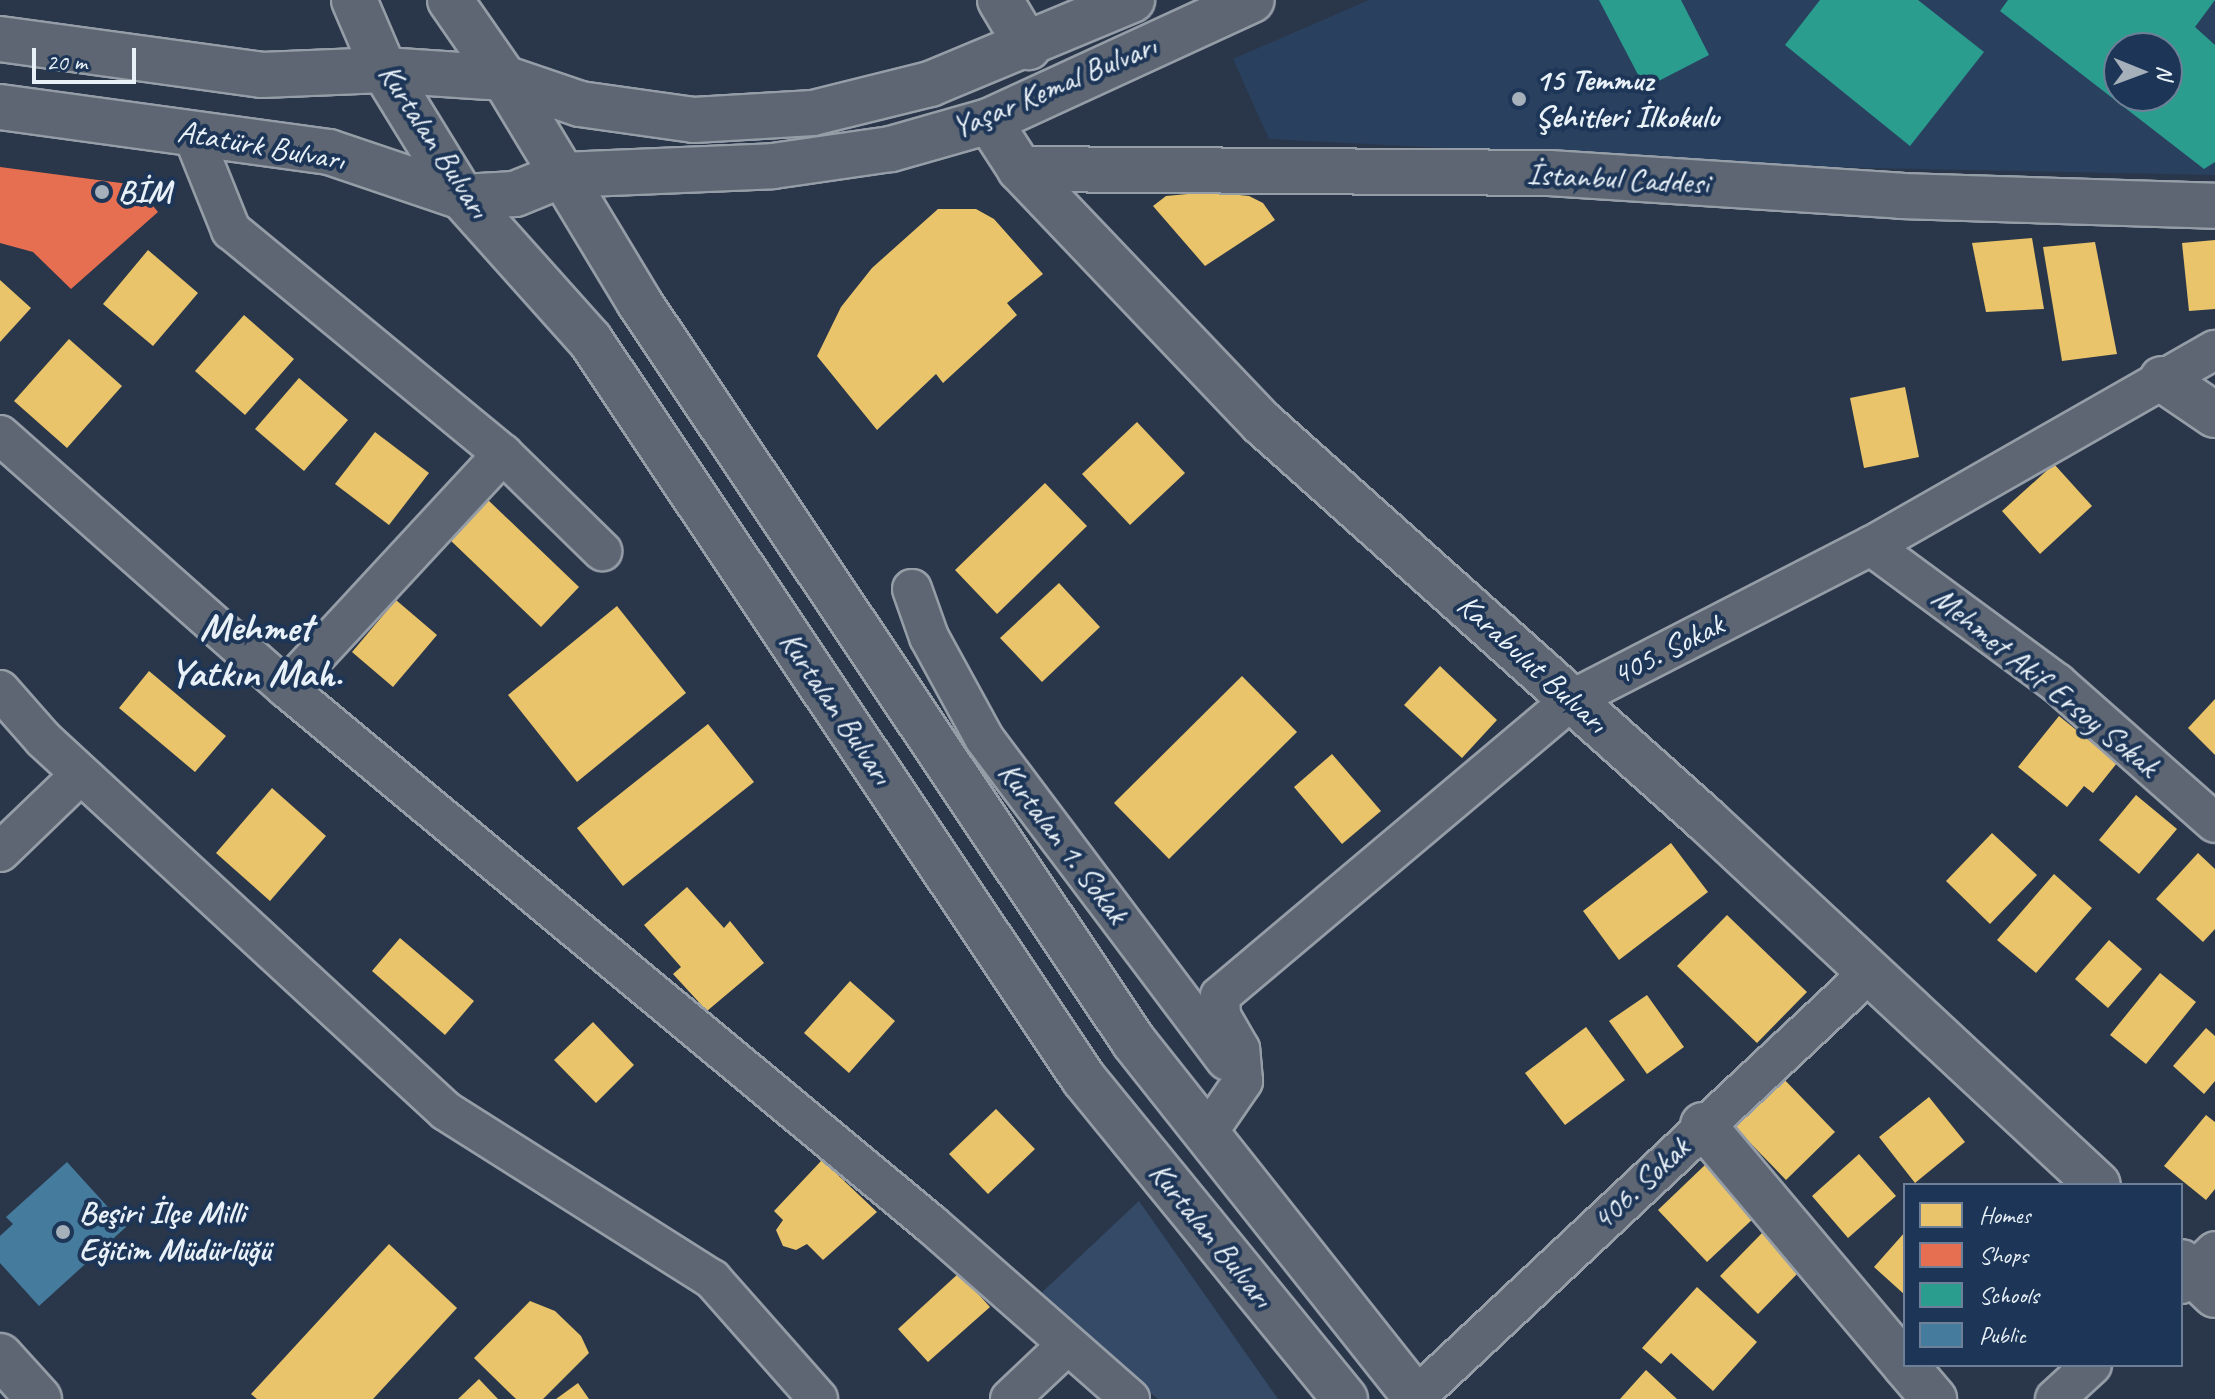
<!DOCTYPE html>
<meta charset="utf-8">
<style>
body{margin:0}
#map{position:relative;width:2215px;height:1399px;overflow:hidden;background:#2a374a;font-family:Caveat,sans-serif}
div>[style]{position:absolute}
[style*='--x']{left:calc(var(--x)*1px);top:calc(var(--y)*1px);width:calc(var(--w)*1px);rotate:calc(var(--a)*1deg)}
.built>*{inset:0;background:#2a405f}
.green>*{inset:0;background:#354a67}
.homes>*{inset:0;background:#e9c46a}
.shops>*{inset:0;background:#e76f51}
.schools>*{inset:0;background:#2a9d8f}
.public>*{inset:0;background:#457b9d}
.roads{filter:drop-shadow(2px 0 #959da7) drop-shadow(-2px 0 #959da7) drop-shadow(0 2px #959da7) drop-shadow(0 -2px #959da7)}
.minor>*{height:38px;margin:-19px;padding:0 19px;transform-origin:19px;border-radius:19px;background:#5d6672}
.tertiary>*{height:44px;margin:-22px;padding:0 22px;transform-origin:22px;border-radius:22px;background:#5d6672}
.secondary>*{height:44px;margin:-22px;padding:0 22px;transform-origin:22px;border-radius:22px;background:#5d6672}
.trunk>*{height:44px;margin:-22px;padding:0 22px;transform-origin:22px;border-radius:22px;background:#5d6672}
.dots>*{width:22px;height:22px;translate:-50% -50%;box-sizing:border-box;border:4px solid #1d3557;border-radius:50%}
span{translate:-50% -50%;white-space:nowrap;text-align:center;line-height:1.15;-webkit-text-stroke:8px #1d3557;paint-order:stroke}
.poi-label{font-size:32px;color:#e8f1f8;font-weight:700}
.left{translate:0 -50%;text-align:left}
.street-label{font-size:32px;color:#e8f1f8}
.district-label{font-size:40px;color:#e8f1f8;font-weight:700}
.legend{position:absolute;left:1903px;top:1183px;width:280px;height:184px;box-sizing:border-box;background:#1d3557;border:2px solid #6e8097;margin:0;padding:10px 14px;list-style:none;font-size:24px;color:#e8f1f8}
.legend li{display:flex;align-items:center;gap:16px;height:40px}
.legend b{width:40px;border:2px solid #6e8097}
.north{position:absolute;left:2103px;top:32px;width:80px;height:80px;box-sizing:border-box;background:#1d3557;border:2px solid #6e8097;border-radius:50%;rotate:91deg;font-size:22px;font-weight:700;line-height:32px;text-align:center;color:#e8f1f8}
.north::after{content:'';display:block;margin:auto;width:28px;height:36px;background:#a6b0bb;clip-path:polygon(50% 0,100% 100%,50% 72%,0 100%)}
.scale{position:absolute;left:32px;top:48px;width:104px;height:36px;box-sizing:border-box;border:4px solid #e8f1f8;border-top:0;padding-left:10px;font-size:24px;line-height:28px;white-space:nowrap;color:#e8f1f8;-webkit-text-stroke:6px #1d3557;paint-order:stroke}
</style>
<div id="map">
<div class="built">
<div style="clip-path:polygon(evenodd,1369px 0,2215px 0,2215px 175px,1822px 167px,1269px 139px,1233px 59px,1369px 0,2119px 48px,2167px 48px,2167px 96px,2119px 96px,2119px 48px)"></div>
</div>
<div class="green">
<div style="clip-path:polygon(1139px 1201px,1278px 1399px,1158px 1399px,1037px 1297px)"></div>
</div>
<div class="homes">
<div style="clip-path:polygon(1209px 192px,1249px 196px,1263px 203px,1275px 220px,1205px 266px,1153px 206px,1166px 196px)"></div>
<div style="clip-path:polygon(938px 209px,976px 209px,994px 219px,1043px 274px,1007px 303px,1017px 315px,943px 383px,936px 374px,877px 430px,817px 356px,841px 307px,872px 268px)"></div>
<div style="clip-path:polygon(2032px 238px,2044px 309px,1986px 312px,1972px 243px)"></div>
<div style="clip-path:polygon(2215px 240px,2215px 309px,2189px 311px,2182px 243px)"></div>
<div style="clip-path:polygon(2095px 242px,2117px 354px,2062px 361px,2043px 247px)"></div>
<div style="clip-path:polygon(148px 250px,198px 293px,153px 346px,103px 304px)"></div>
<div style="clip-path:polygon(0 280px,31px 308px,0 342px)"></div>
<div style="clip-path:polygon(244px 315px,294px 359px,245px 415px,195px 371px)"></div>
<div style="clip-path:polygon(69px 339px,122px 386px,67px 448px,14px 401px)"></div>
<div style="clip-path:polygon(299px 378px,348px 420px,304px 471px,255px 429px)"></div>
<div style="clip-path:polygon(1905px 387px,1919px 457px,1864px 468px,1850px 398px)"></div>
<div style="clip-path:polygon(1137px 422px,1185px 473px,1130px 525px,1082px 474px)"></div>
<div style="clip-path:polygon(375px 432px,429px 473px,389px 525px,335px 484px)"></div>
<div style="clip-path:polygon(2054px 464px,2092px 506px,2040px 554px,2002px 511px)"></div>
<div style="clip-path:polygon(1045px 483px,1087px 526px,997px 614px,955px 570px)"></div>
<div style="clip-path:polygon(487px 499px,579px 587px,541px 627px,449px 539px)"></div>
<div style="clip-path:polygon(1059px 583px,1100px 627px,1042px 682px,1000px 638px)"></div>
<div style="clip-path:polygon(396px 600px,437px 635px,393px 687px,352px 652px)"></div>
<div style="clip-path:polygon(617px 606px,686px 693px,577px 782px,508px 695px)"></div>
<div style="clip-path:polygon(1440px 666px,1497px 720px,1462px 758px,1404px 705px)"></div>
<div style="clip-path:polygon(149px 671px,226px 736px,195px 772px,119px 708px)"></div>
<div style="clip-path:polygon(1242px 676px,1297px 732px,1169px 859px,1114px 803px)"></div>
<div style="clip-path:polygon(2215px 699px,2215px 755px,2188px 728px)"></div>
<div style="clip-path:polygon(2059px 716px,2117px 763px,2093px 793px,2084px 786px,2067px 807px,2018px 767px)"></div>
<div style="clip-path:polygon(708px 724px,754px 782px,623px 886px,577px 828px)"></div>
<div style="clip-path:polygon(1332px 754px,1381px 811px,1342px 844px,1294px 787px)"></div>
<div style="clip-path:polygon(272px 788px,326px 836px,270px 901px,216px 853px)"></div>
<div style="clip-path:polygon(2136px 795px,2177px 829px,2139px 874px,2099px 840px)"></div>
<div style="clip-path:polygon(1992px 833px,2037px 875px,1990px 924px,1946px 881px)"></div>
<div style="clip-path:polygon(1671px 843px,1708px 892px,1619px 960px,1583px 911px)"></div>
<div style="clip-path:polygon(2198px 853px,2215px 869px,2215px 929px,2203px 942px,2156px 899px)"></div>
<div style="clip-path:polygon(2054px 874px,2092px 908px,2036px 973px,1997px 940px)"></div>
<div style="clip-path:polygon(687px 887px,724px 928px,730px 921px,764px 963px,707px 1011px,673px 974px,681px 967px,644px 925px)"></div>
<div style="clip-path:polygon(1727px 915px,1807px 992px,1757px 1043px,1677px 966px)"></div>
<div style="clip-path:polygon(400px 938px,474px 1001px,445px 1035px,372px 971px)"></div>
<div style="clip-path:polygon(2109px 940px,2142px 969px,2108px 1008px,2075px 979px)"></div>
<div style="clip-path:polygon(2160px 973px,2196px 1002px,2146px 1064px,2110px 1035px)"></div>
<div style="clip-path:polygon(850px 981px,895px 1021px,849px 1073px,804px 1033px)"></div>
<div style="clip-path:polygon(1647px 995px,1684px 1047px,1647px 1074px,1609px 1021px)"></div>
<div style="clip-path:polygon(593px 1022px,634px 1065px,596px 1103px,554px 1060px)"></div>
<div style="clip-path:polygon(1586px 1027px,1625px 1080px,1565px 1125px,1525px 1073px)"></div>
<div style="clip-path:polygon(2206px 1028px,2215px 1036px,2215px 1081px,2204px 1094px,2173px 1066px)"></div>
<div style="clip-path:polygon(1778px 1073px,1835px 1132px,1786px 1180px,1729px 1121px)"></div>
<div style="clip-path:polygon(1929px 1097px,1965px 1142px,1915px 1183px,1879px 1137px)"></div>
<div style="clip-path:polygon(996px 1109px,1035px 1149px,988px 1194px,949px 1154px)"></div>
<div style="clip-path:polygon(2206px 1115px,2215px 1122px,2215px 1189px,2206px 1200px,2164px 1166px)"></div>
<div style="clip-path:polygon(1859px 1154px,1896px 1196px,1848px 1238px,1812px 1196px)"></div>
<div style="clip-path:polygon(822px 1160px,877px 1212px,823px 1260px,807px 1244px,796px 1250px,783px 1246px,776px 1230px,783px 1220px,774px 1211px)"></div>
<div style="clip-path:polygon(1706px 1164px,1756px 1216px,1707px 1262px,1658px 1210px)"></div>
<div style="clip-path:polygon(1905px 1232px,1905px 1295px,1874px 1267px)"></div>
<div style="clip-path:polygon(1762px 1233px,1800px 1271px,1758px 1314px,1720px 1276px)"></div>
<div style="clip-path:polygon(389px 1244px,457px 1308px,373px 1399px,257px 1399px,251px 1394px)"></div>
<div style="clip-path:polygon(959px 1273px,990px 1307px,928px 1362px,898px 1329px)"></div>
<div style="clip-path:polygon(1697px 1287px,1757px 1342px,1713px 1391px,1671px 1353px,1661px 1364px,1642px 1348px)"></div>
<div style="clip-path:polygon(530px 1301px,555px 1311px,581px 1336px,589px 1353px,543px 1399px,516px 1399px,474px 1358px)"></div>
<div style="clip-path:polygon(1646px 1370px,1677px 1399px,1620px 1399px)"></div>
<div style="clip-path:polygon(479px 1379px,498px 1399px,458px 1399px)"></div>
<div style="clip-path:polygon(578px 1383px,589px 1399px,556px 1399px)"></div>
</div>
<div class="shops">
<div style="clip-path:polygon(0 167px,136px 185px,158px 212px,71px 289px,33px 252px,0 243px)"></div>
</div>
<div class="schools">
<div style="clip-path:polygon(1599px 0,1681px 0,1709px 55px,1645px 88px)"></div>
<div style="clip-path:polygon(1820px 0,1918px 0,1984px 52px,1910px 146px,1785px 45px)"></div>
<div style="clip-path:polygon(evenodd,2008px 0,2215px 0,2195px 27px,2215px 45px,2215px 162px,2204px 169px,2000px 11px,2008px 0,2119px 48px,2167px 48px,2167px 96px,2119px 96px,2119px 48px)"></div>
</div>
<div class="public">
<div style="clip-path:polygon(67px 1162px,126px 1227px,39px 1306px,0 1263px,0 1236px,13px 1224px,6px 1217px)"></div>
</div>
<div class="roads">
<div class="minor">
<div style="--x:192;--y:133;--w:105;--a:68.1"></div>
<div style="--x:231;--y:230;--w:352;--a:39.5"></div>
<div style="--x:503;--y:454;--w:139;--a:44.4"></div>
<div style="--x:0;--y:435;--w:382;--a:41.5"></div>
<div style="--x:286;--y:688;--w:839;--a:39.73"></div>
<div style="--x:931;--y:1224;--w:265;--a:41.3"></div>
<div style="--x:1871;--y:546;--w:231;--a:36.4"></div>
<div style="--x:2057;--y:683;--w:211;--a:41.5"></div>
<div style="--x:912;--y:589;--w:51;--a:70.5"></div>
<div style="--x:929;--y:637;--w:115;--a:61.4"></div>
<div style="--x:984;--y:738;--w:403;--a:53.1"></div>
<div style="--x:286;--y:688;--w:319;--a:-47.2"></div>
<div style="--x:0;--y:690;--w:65;--a:48.7"></div>
<div style="--x:43;--y:739;--w:548;--a:42.71"></div>
<div style="--x:446;--y:1111;--w:315;--a:32.3"></div>
<div style="--x:712;--y:1279;--w:160;--a:48.5"></div>
<div style="--x:0;--y:852;--w:112;--a:-43.9"></div>
<div style="--x:1208;--y:1132;--w:62;--a:-55.5"></div>
<div style="--x:1243;--y:1081;--w:32;--a:-95"></div>
<div style="--x:1240;--y:1049;--w:38;--a:-120"></div>
<div style="--x:1221;--y:1016;--w:20;--a:-93"></div>
<div style="--x:1220;--y:996;--w:459;--a:-40.1"></div>
<div style="--x:1571;--y:700;--w:337;--a:-27.2"></div>
<div style="--x:1871;--y:546;--w:396;--a:-29.7"></div>
<div style="--x:2181;--y:1284;--w:47;--a:-44.1"></div>
<div style="--x:1416;--y:1397;--w:620;--a:-43.11"></div>
<div style="--x:1010;--y:1399;--w:77;--a:-43.4"></div>
<div style="--x:2055;--y:1399;--w:50;--a:-42.6"></div>
</div>
<div class="tertiary">
<div style="--x:1000;--y:0;--w:55;--a:59.2"></div>
<div style="--x:989;--y:121;--w:57;--a:57.1"></div>
<div style="--x:1020;--y:169;--w:351;--a:46.4"></div>
<div style="--x:1262;--y:423;--w:593;--a:41.79"></div>
<div style="--x:1704;--y:818;--w:538;--a:42.97"></div>
<div style="--x:1020;--y:169;--w:529;--a:0.43"></div>
<div style="--x:1549;--y:173;--w:353;--a:3.7"></div>
<div style="--x:1901;--y:196;--w:314;--a:1.8"></div>
<div style="--x:2162;--y:379;--w:64;--a:34.2"></div>
<div style="--x:1703;--y:1125;--w:314;--a:49.9"></div>
<div style="--x:2181;--y:1262;--w:47;--a:44.1"></div>
<div style="--x:0;--y:1356;--w:58;--a:47.8"></div>
<div style="--x:1905;--y:1365;--w:45;--a:49.5"></div>
</div>
<div class="secondary">
<div style="--x:0;--y:39;--w:264;--a:7.8"></div>
<div style="--x:262;--y:75;--w:122;--a:-2.3"></div>
<div style="--x:384;--y:70;--w:120;--a:3.8"></div>
<div style="--x:504;--y:78;--w:80;--a:18.9"></div>
<div style="--x:580;--y:104;--w:115;--a:8"></div>
<div style="--x:694;--y:120;--w:119;--a:-3.4"></div>
<div style="--x:813;--y:113;--w:121;--a:-13.9"></div>
<div style="--x:930;--y:84;--w:219;--a:-22.6"></div>
<div style="--x:0;--y:107;--w:332;--a:7.8"></div>
<div style="--x:329;--y:152;--w:140;--a:18.7"></div>
<div style="--x:462;--y:197;--w:53;--a:-3.2"></div>
<div style="--x:515;--y:194;--w:51;--a:-22"></div>
<div style="--x:562;--y:175;--w:211;--a:-2.4"></div>
<div style="--x:773;--y:166;--w:119;--a:-8.2"></div>
<div style="--x:891;--y:149;--w:102;--a:-15.9"></div>
<div style="--x:989;--y:121;--w:289;--a:-24.7"></div>
</div>
<div class="trunk">
<div style="--x:354;--y:0;--w:76;--a:66.8"></div>
<div style="--x:384;--y:70;--w:149;--a:58.4"></div>
<div style="--x:462;--y:197;--w:192;--a:48.2"></div>
<div style="--x:590;--y:340;--w:889;--a:56.24"></div>
<div style="--x:1084;--y:1079;--w:413;--a:50.8"></div>
<div style="--x:450;--y:0;--w:95;--a:55.3"></div>
<div style="--x:504;--y:78;--w:262;--a:58.9"></div>
<div style="--x:639;--y:302;--w:890;--a:56.22"></div>
<div style="--x:1134;--y:1042;--w:456;--a:51.6"></div>
</div>
</div>
<div class="dots">
<div style="left:1519px;top:99px;background:#a6b0bb"></div>
<div style="left:102px;top:192px;background:#a6b0bb"></div>
<div style="left:63px;top:1232px;background:#a6b0bb"></div>
</div>
<div class="poi-label">
<span class="left" style="left:1535px;top:99px">15 Temmuz<br>Şehitleri İlkokulu</span>
<span class="left" style="left:118px;top:192px">BİM</span>
<span class="left" style="left:79px;top:1232px">Beşiri İlçe Milli<br>Eğitim Müdürlüğü</span>
</div>
<div class="street-label">
<span style="left:1054px;top:87px;rotate:-23deg">Yaşar Kemal Bulvarı</span>
<span style="left:434px;top:141px;rotate:57deg">Kurtalan Bulvarı</span>
<span style="left:261px;top:146px;rotate:10deg">Atatürk Bulvarı</span>
<span style="left:1618px;top:179px;rotate:3deg">İstanbul Caddesi</span>
<span style="left:1668px;top:650px;rotate:-27deg">405. Sokak</span>
<span style="left:1532px;top:664px;rotate:42deg">Karabulut Bulvarı</span>
<span style="left:2045px;top:682px;rotate:39deg">Mehmet Akif Ersoy Sokak</span>
<span style="left:836px;top:708px;rotate:56deg">Kurtalan Bulvarı</span>
<span style="left:1063px;top:843px;rotate:53deg">Kurtalan 1. Sokak</span>
<span style="left:1641px;top:1184px;rotate:-43deg">406. Sokak</span>
<span style="left:1211px;top:1235px;rotate:51deg">Kurtalan Bulvarı</span>
</div>
<div class="district-label">
<span style="left:256px;top:650px">Mehmet<br>Yatkın Mah.</span>
</div>
<ul class="legend">
<li><b style="height:22px;background:#e9c46a"></b>Homes</li>
<li><b style="height:22px;background:#e76f51"></b>Shops</li>
<li><b style="height:22px;background:#2a9d8f"></b>Schools</li>
<li><b style="height:22px;background:#457b9d"></b>Public</li>
</ul>
<div class="north">N</div>
<div class="scale">20 m</div>
</div>
